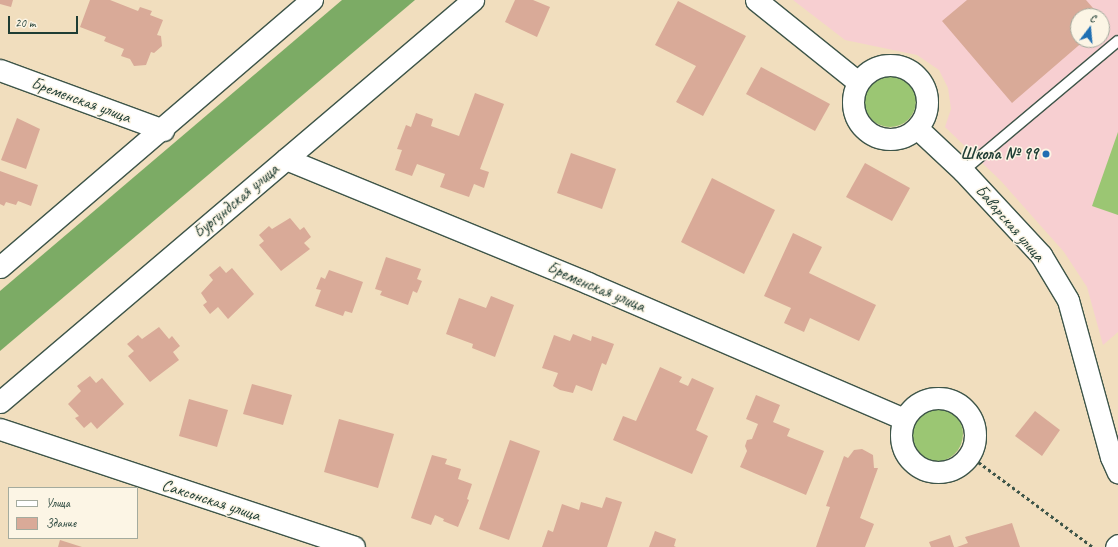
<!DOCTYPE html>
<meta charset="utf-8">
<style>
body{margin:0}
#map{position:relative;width:1118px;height:547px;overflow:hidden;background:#f1debe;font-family:Caveat,sans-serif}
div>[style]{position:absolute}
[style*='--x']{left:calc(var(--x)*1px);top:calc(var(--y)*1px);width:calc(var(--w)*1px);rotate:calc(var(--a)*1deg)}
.built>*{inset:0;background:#f7cfd1}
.green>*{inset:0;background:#9bc673}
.round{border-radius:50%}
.forest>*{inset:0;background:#7cab65}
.building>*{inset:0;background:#d9aa98}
.path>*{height:2.5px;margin-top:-1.25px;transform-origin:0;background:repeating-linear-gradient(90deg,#3e5549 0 3px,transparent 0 6px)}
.roads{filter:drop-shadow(1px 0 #3e5549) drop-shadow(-1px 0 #3e5549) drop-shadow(0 1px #3e5549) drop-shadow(0 -1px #3e5549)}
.lane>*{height:10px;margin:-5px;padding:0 5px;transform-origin:5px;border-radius:5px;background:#fff}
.street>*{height:21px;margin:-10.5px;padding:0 10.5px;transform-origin:10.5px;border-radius:10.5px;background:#fff}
.street>.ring{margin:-10.5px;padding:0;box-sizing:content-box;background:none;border:21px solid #fff;border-radius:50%}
.dots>*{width:11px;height:11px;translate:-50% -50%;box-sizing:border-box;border:2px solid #fcf5e5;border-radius:50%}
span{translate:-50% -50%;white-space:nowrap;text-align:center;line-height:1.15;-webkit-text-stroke:3px #fcf5e5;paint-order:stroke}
.street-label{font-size:17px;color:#1f3d34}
.poi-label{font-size:17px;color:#1f3d34;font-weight:700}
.right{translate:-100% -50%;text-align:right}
.legend{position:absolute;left:8px;top:487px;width:130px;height:52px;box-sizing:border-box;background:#fcf5e5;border:1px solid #a4ab9e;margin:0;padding:5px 7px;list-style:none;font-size:12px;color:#1f3d34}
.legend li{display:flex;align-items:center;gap:8px;height:20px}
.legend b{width:20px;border:1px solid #a4ab9e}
.north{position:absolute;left:1070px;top:8px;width:40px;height:40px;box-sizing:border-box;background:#fcf5e5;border:1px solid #a4ab9e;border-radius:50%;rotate:16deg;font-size:11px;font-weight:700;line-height:16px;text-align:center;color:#1f3d34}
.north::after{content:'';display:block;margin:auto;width:14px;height:18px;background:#1f6fb2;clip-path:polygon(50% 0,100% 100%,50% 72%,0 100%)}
.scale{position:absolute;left:8px;top:16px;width:70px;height:18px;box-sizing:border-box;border:2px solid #1f3d34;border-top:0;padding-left:5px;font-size:12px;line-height:14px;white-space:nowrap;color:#1f3d34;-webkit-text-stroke:3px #fcf5e5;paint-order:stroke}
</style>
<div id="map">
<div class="built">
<div style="clip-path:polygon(evenodd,793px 0,1118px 0,1118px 332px,1103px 345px,1087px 287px,1064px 252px,1001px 181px,945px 127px,951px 109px,948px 88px,939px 70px,917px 55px,845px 40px,793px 0,1078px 16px,1102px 16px,1102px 40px,1078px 40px,1078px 16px)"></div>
</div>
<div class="green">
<div class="round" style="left:864px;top:75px;width:52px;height:52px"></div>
<div style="clip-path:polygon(1118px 132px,1118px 215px,1092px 206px)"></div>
<div class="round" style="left:907px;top:406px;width:56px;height:56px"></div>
</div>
<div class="forest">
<div style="clip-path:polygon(342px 0,415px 0,0 351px,0 291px)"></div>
</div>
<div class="building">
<div style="clip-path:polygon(0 0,13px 0,11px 7px,0 4px)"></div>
<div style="clip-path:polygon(90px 0,110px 0,138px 11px,140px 7px,152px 11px,150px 15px,163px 20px,157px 35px,161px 36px,162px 46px,154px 53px,151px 52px,146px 65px,134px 66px,130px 59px,121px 56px,124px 49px,104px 41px,106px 37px,80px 27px)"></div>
<div style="clip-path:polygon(515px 0,533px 0,550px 7px,537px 37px,505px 22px)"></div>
<div style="clip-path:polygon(967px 0,1086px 0,1100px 16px,1078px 16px,1078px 40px,1085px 40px,1012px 103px,942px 21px)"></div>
<div style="clip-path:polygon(678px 1px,746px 36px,703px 116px,676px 102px,696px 66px,655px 45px)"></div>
<div style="clip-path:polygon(761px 67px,830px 104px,815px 131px,746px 94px)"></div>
<div style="clip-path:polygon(475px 93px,504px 104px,480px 169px,489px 172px,484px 188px,474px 184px,469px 197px,440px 187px,445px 174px,417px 164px,412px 176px,395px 170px,402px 150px,397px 149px,406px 125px,411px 127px,416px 113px,433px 119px,431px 126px,459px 136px)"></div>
<div style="clip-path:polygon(17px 118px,40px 129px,26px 169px,1px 160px)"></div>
<div style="clip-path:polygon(571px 153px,616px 169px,602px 209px,557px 193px)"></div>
<div style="clip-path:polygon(865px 163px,910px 188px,892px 221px,846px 197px)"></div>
<div style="clip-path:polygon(0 171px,38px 185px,31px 206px,18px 201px,16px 205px,6px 202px,4px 206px,0 204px)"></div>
<div style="clip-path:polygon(712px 178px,775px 210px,744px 274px,681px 242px)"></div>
<div style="clip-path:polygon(290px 218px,300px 230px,304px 227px,311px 237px,304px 243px,310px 249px,281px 271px,259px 245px,264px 241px,259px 235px,269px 226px,272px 229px)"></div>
<div style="clip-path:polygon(793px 233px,822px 247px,809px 273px,876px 305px,859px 341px,810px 318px,804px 332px,784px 323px,791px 308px,764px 296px)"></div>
<div style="clip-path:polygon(386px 257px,421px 269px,417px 279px,422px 281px,417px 293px,413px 291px,408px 305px,380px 295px,382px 291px,375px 289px)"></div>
<div style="clip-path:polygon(220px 266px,226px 273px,232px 268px,254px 294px,228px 319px,218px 307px,210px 314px,203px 305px,207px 302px,201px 293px,213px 280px,209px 275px)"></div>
<div style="clip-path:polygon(329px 270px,363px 282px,352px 313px,345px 311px,343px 316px,315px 306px,321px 290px,316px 289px,321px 277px,325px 279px)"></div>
<div style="clip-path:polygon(491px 296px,514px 305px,495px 357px,472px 348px,473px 344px,446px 334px,459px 298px,486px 308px)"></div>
<div style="clip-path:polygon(159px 327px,169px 339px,172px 336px,180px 346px,173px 352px,179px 360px,150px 382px,128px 356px,134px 351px,127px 344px,138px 335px,142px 339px)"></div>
<div style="clip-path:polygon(573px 334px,591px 341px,592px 336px,614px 344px,606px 365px,602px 363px,592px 391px,576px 385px,573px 393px,560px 390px,553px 386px,558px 373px,542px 368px,554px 335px,570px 341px)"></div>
<div style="clip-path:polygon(660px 367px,682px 377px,679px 382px,688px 386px,692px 378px,714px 388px,696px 430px,708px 436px,692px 474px,613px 440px,623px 416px,636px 421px)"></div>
<div style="clip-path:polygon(90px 376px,96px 383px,102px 378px,124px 404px,97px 429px,91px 422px,84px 428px,75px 418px,79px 416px,68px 404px,81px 391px,77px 386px)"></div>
<div style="clip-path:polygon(252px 384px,292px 395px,283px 425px,243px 414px)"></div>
<div style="clip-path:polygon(756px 395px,780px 405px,773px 422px,790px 429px,787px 436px,824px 451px,806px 495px,740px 467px,747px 451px,745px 446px,747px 440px,752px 439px,758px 424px,746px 419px)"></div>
<div style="clip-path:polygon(189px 399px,228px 410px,217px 447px,179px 436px)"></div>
<div style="clip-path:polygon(1035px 411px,1060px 430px,1042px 456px,1015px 436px)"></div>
<div style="clip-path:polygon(339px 419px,394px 434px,378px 488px,324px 472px)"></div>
<div style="clip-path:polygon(510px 440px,540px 451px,509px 540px,479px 529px)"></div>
<div style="clip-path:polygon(862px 449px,873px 455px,874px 468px,878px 468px,860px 518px,874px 524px,865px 547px,816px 547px,830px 507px,826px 506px,844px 456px,848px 458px,854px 450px)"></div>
<div style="clip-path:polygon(432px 455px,447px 459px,445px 464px,461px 469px,458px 479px,472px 484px,467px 499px,469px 500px,458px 527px,443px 521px,444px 519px,435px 515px,431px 525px,411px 518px)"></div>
<div style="clip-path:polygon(606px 497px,622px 502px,607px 547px,542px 547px,548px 530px,553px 532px,562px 504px,579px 510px,581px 502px,602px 508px)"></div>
<div style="clip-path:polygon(1012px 523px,1020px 547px,957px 547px,968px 543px,965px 537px)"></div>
<div style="clip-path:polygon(655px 531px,676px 539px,674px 546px,676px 547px,649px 547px)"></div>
<div style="clip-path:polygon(950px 535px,954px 547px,931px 547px,929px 542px)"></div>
<div style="clip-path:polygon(60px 540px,82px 547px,58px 547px)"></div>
</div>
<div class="path">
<div style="--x:969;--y:455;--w:154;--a:36.6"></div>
</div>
<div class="roads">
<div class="lane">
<div style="--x:963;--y:171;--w:202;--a:-40"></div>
</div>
<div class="street">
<div style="--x:756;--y:0;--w:131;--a:38.8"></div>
<div class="ring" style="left:853px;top:65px;width:53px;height:53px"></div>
<div style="--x:0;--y:70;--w:174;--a:20.2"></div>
<div style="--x:917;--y:128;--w:63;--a:43.1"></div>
<div style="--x:963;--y:171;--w:115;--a:47.1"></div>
<div style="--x:1041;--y:255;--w:52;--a:59"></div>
<div style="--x:1068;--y:300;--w:163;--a:74.7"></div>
<div style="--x:1111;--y:457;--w:17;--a:66"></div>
<div style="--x:286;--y:159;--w:326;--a:22.3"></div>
<div style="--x:588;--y:283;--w:344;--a:23.3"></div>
<div style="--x:0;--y:267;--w:411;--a:-40.6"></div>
<div class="ring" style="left:901px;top:398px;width:53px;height:53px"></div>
<div style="--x:0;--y:402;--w:621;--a:-40.36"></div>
<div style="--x:0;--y:429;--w:373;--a:18.4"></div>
<div style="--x:1116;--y:547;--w:3;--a:-45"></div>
</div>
</div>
<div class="dots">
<div style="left:1046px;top:154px;background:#1f6fb2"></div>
</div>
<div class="street-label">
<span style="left:81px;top:100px;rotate:20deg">Бременская улица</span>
<span style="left:236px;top:201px;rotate:-40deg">Бургундская улица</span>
<span style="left:1010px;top:223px;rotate:49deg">Баварская улица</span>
<span style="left:596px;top:287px;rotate:23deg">Бременская улица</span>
<span style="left:211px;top:500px;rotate:18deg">Саксонская улица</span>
</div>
<div class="poi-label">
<span class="right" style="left:1038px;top:154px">Школа № 99</span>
</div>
<ul class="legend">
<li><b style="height:5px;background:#fff"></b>Улица</li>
<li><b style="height:11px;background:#d9aa98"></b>Здание</li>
</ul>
<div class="north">С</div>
<div class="scale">20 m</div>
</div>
